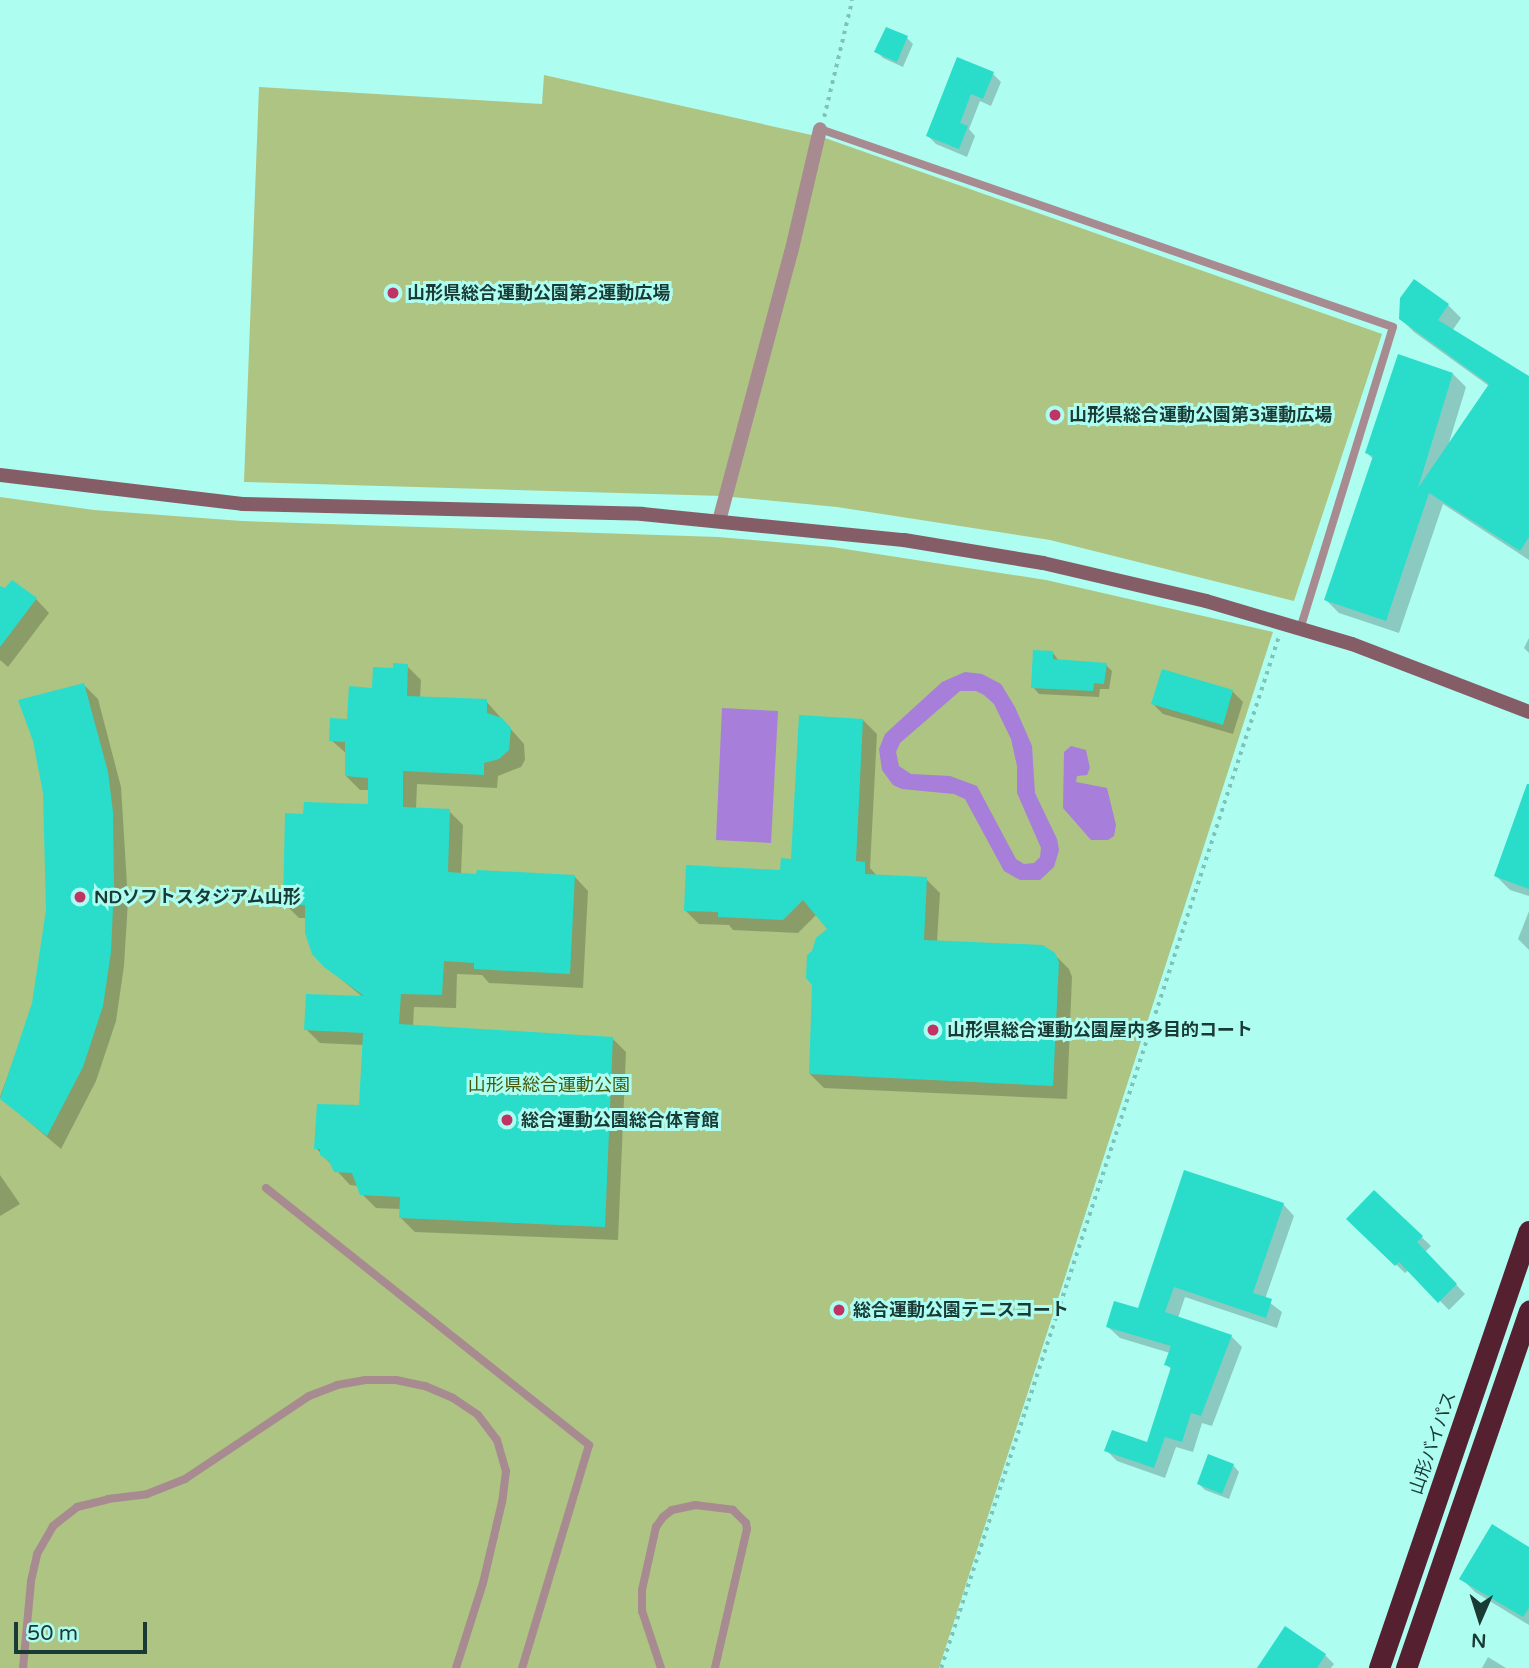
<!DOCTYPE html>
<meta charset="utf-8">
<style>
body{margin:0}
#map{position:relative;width:1529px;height:1668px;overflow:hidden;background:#aefdf1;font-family:"Varela Round","Noto Sans JP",sans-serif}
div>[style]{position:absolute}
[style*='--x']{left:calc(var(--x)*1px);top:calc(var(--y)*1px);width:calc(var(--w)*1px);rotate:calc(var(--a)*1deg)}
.green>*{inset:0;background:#adc483}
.water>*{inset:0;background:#a77ed9}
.shadow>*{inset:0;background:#0003}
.building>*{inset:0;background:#2addca}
.path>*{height:3.5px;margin-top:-1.75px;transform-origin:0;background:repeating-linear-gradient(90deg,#81c2b8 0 3.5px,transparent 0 8.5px)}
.lane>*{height:8px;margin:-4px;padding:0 4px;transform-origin:4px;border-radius:4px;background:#a88b91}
.street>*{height:14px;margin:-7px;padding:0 7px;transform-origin:7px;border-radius:7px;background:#a88b91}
.secondary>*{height:14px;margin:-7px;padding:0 7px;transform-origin:7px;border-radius:7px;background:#855d67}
.highway>*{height:21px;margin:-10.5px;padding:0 10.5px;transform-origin:10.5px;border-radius:10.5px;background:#552131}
.dots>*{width:19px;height:19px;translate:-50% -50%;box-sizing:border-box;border:4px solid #aefdf1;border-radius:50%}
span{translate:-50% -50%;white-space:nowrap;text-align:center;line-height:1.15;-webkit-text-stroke:6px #aefdf1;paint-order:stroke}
.poi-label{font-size:18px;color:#1a3a36;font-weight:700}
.left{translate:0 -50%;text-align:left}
.park-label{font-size:18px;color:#45590d}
.street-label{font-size:18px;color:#1a3a36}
.north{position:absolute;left:1445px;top:1584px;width:70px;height:70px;-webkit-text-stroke:5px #aefdf1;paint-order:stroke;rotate:183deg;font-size:19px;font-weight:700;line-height:28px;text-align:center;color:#1a3a36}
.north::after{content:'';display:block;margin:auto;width:24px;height:32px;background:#1a3a36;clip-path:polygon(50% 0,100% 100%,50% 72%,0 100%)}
.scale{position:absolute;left:14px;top:1622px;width:133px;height:32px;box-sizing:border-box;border:4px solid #1a3a36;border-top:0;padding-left:9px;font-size:21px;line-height:24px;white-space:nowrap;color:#1a3a36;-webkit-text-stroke:5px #aefdf1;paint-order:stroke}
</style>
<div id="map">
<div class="green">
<div style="clip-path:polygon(544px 75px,825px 138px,1382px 334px,1294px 601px,1050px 540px,837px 507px,722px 496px,244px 482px,259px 87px,542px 104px)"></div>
<div style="clip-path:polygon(0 497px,94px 510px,242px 521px,718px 537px,832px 547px,1046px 580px,1273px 632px,939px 1668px,0 1668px)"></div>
</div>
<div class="water">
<div style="clip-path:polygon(evenodd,965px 672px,982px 674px,1001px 684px,1015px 707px,1032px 746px,1035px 793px,1057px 839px,1059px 850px,1054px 867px,1040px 880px,1020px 880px,1004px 871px,965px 799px,954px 794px,902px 789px,893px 785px,882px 770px,879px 749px,885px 734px,942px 682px,965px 672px,960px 691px,976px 691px,984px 695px,994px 704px,1011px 739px,1017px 766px,1017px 793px,1041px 848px,1040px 857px,1034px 863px,1024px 864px,1016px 859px,977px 786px,950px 776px,911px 774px,899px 766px,896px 752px,900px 743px,960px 691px)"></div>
<div style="clip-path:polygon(722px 708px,778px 711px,771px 843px,716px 840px)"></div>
<div style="clip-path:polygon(1071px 746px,1086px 750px,1090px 768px,1087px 775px,1077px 776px,1076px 782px,1107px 788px,1116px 825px,1114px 836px,1108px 840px,1091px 840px,1063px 808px,1064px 752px)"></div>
</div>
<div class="shadow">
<div style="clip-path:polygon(907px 38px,913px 44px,903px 67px,883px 58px,877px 52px)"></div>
<div style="clip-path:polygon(958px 59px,993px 74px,1001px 82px,991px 106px,980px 101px,969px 129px,975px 136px,967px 157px,936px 144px,928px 136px)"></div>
<div style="clip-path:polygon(1448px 305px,1461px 318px,1452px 331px,1529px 378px,1529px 560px,1443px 504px,1399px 633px,1339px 613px,1326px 600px,1373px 459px,1367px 453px,1453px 374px,1466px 387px,1448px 446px,1489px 386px,1414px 332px,1401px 319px)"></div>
<div style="clip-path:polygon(0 588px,36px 599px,49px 613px,8px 667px,0 660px)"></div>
<div style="clip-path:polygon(1529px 638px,1529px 653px,1524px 648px)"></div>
<div style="clip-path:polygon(1053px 653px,1059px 661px,1106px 665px,1112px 671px,1109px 689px,1100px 689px,1099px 697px,1039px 694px,1033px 687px)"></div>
<div style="clip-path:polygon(407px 666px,421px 680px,420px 698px,486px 701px,524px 744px,525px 760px,521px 767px,498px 776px,497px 788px,417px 784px,416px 809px,449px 811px,463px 825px,461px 875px,575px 877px,588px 891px,583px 988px,489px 983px,482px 975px,457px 974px,456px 1008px,414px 1007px,413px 1027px,612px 1038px,626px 1052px,618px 1240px,415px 1232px,401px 1218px,401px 1209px,376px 1208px,362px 1194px,359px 1186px,350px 1185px,316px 1148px,360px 1107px,364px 1045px,320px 1043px,306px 1029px,364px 998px,325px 966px,307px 918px,299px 918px,285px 904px,304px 816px,369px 806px,370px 790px,360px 790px,346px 776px,347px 754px,331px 740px,374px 690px,394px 670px)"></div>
<div style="clip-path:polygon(84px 685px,98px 699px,121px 787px,128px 901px,124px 966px,116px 1021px,96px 1081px,61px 1149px,0 1097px,34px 1004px)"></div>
<div style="clip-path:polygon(1232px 691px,1243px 702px,1233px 734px,1163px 714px,1153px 704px)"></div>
<div style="clip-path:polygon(863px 720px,877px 734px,870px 868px,877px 876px,926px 879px,940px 893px,937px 942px,1054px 954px,1069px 969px,1072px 977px,1067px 1099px,824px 1088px,810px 1074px,829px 929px,817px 914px,798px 933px,733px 930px,729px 925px,699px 924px,685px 910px,782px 872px,793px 861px)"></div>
<div style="clip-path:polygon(1529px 811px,1529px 896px,1510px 890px,1496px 876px)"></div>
<div style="clip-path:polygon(1529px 911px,1529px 950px,1518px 939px)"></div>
<div style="clip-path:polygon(0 1175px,20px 1204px,0 1216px)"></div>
<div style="clip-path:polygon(1374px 1192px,1431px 1246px,1425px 1252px,1465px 1294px,1449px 1310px,1409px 1270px,1405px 1273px,1349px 1219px)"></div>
<div style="clip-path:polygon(1283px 1204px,1294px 1216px,1265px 1299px,1282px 1312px,1277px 1328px,1185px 1297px,1178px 1318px,1231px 1336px,1242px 1347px,1212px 1426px,1202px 1423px,1193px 1452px,1176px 1447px,1165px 1478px,1117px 1461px,1106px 1450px,1148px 1444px,1172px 1370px,1166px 1364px,1170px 1353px,1120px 1338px,1108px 1327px,1139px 1310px)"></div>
<div style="clip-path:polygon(1233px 1465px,1239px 1472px,1229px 1499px,1205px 1490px,1199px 1484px)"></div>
<div style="clip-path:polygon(1529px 1549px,1529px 1625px,1475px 1592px,1461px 1578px)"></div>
<div style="clip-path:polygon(1286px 1628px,1325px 1655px,1334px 1664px,1331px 1668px,1257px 1668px)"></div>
<div style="clip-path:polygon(1488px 1657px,1506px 1668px,1482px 1668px)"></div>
</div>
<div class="building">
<div style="clip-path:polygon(886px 27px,908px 36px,897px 62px,874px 52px)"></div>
<div style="clip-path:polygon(957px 57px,994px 72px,983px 99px,971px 94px,960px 123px,968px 126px,959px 149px,926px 136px)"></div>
<div style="clip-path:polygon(1414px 279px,1449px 304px,1438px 320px,1529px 376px,1529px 537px,1520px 551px,1429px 493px,1386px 621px,1324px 600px,1373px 456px,1365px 453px,1398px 354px,1453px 373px,1418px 488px,1489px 384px,1399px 319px,1400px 298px)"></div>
<div style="clip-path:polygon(12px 580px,37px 598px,0 647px,0 586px,5px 588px)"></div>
<div style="clip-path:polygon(1033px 650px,1053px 651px,1053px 659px,1107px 663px,1104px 684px,1094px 683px,1093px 691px,1031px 688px)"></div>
<div style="clip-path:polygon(393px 663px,408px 664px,407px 696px,487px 699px,487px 713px,502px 718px,511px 728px,509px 750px,499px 759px,484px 763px,484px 775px,403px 771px,403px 807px,450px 809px,448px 872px,476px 874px,477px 870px,575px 875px,570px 974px,474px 969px,474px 963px,444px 961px,442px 995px,401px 994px,399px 1024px,613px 1037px,605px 1227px,399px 1218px,400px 1197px,360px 1195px,352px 1173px,334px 1172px,329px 1161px,320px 1155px,320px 1149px,314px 1149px,317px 1104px,359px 1105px,363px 1033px,304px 1030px,306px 994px,364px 996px,324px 967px,312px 954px,305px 933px,305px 905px,283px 904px,285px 813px,303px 814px,304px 802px,368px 804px,368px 778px,345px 776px,345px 742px,329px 741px,330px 718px,347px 719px,349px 686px,372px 688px,373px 667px,393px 668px)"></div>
<div style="clip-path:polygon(1162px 669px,1233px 690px,1223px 725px,1151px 704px)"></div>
<div style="clip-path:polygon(84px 683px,108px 772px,113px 812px,114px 886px,111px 952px,103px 1006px,83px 1067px,47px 1136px,0 1099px,32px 1003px,46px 910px,43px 793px,33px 741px,18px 700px)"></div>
<div style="clip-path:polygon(799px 715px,863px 719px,856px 861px,865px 862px,865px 874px,927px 877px,924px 940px,1043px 945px,1055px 953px,1059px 962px,1053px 1086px,809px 1074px,812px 985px,806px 978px,807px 955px,812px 951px,816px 938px,827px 929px,803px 900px,783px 920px,718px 917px,718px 912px,684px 911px,686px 865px,780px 870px,781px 858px,791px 859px)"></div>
<div style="clip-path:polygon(1527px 784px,1529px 784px,1529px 889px,1494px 876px)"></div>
<div style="clip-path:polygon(1184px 1170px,1284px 1203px,1253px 1293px,1272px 1299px,1266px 1318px,1174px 1287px,1165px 1312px,1232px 1335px,1201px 1416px,1191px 1413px,1182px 1442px,1165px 1437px,1154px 1468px,1104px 1451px,1112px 1430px,1147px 1442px,1171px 1367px,1164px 1365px,1171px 1346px,1106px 1327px,1114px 1301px,1138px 1308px)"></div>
<div style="clip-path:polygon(1374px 1190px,1423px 1236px,1417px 1242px,1457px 1284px,1438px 1303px,1399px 1262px,1395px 1266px,1346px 1219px)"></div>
<div style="clip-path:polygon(1208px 1454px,1234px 1464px,1222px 1494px,1197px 1484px)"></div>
<div style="clip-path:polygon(1492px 1524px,1529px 1547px,1529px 1608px,1523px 1617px,1459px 1579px)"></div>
<div style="clip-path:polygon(1285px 1626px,1326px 1654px,1317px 1668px,1257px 1668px)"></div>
</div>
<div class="path">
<div style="--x:824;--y:117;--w:120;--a:-76.5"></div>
<div style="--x:941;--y:1668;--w:1086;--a:-71.87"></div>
</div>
<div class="lane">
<div style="--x:820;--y:129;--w:606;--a:19.06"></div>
<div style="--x:1393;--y:327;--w:316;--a:107.1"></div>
<div style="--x:266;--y:1188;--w:413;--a:38.5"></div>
<div style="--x:589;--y:1445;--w:233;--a:106.7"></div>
<div style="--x:23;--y:1668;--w:87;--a:-84.7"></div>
<div style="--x:31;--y:1581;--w:28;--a:-77"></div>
<div style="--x:37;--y:1554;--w:32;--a:-60"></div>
<div style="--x:53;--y:1526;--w:31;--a:-38"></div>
<div style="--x:77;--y:1507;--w:32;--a:-14"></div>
<div style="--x:108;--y:1499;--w:39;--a:-7"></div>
<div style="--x:147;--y:1494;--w:41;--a:-21.5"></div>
<div style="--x:185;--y:1479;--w:149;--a:-33.8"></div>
<div style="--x:309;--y:1396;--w:30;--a:-21"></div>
<div style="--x:337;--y:1385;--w:29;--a:-10"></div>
<div style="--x:366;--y:1380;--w:30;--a:0"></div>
<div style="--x:396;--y:1380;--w:30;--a:12"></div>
<div style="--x:425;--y:1386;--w:30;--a:23"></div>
<div style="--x:453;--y:1398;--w:30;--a:34"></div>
<div style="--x:478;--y:1415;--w:31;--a:53"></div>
<div style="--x:497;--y:1440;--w:32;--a:74"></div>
<div style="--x:506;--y:1471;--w:31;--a:97"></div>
<div style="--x:502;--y:1502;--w:83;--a:103.2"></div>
<div style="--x:483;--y:1583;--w:89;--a:107.6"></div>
<div style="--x:661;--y:1668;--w:60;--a:-108.4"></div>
<div style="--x:642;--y:1611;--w:21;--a:-90"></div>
<div style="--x:642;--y:1590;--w:65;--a:-77.5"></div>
<div style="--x:656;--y:1527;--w:12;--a:-55"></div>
<div style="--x:663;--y:1517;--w:11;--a:-38"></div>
<div style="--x:672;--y:1510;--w:24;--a:-12"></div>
<div style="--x:695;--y:1505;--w:38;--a:7"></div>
<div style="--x:733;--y:1510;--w:18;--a:45"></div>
<div style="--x:746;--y:1523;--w:6;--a:81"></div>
<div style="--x:747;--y:1529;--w:143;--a:103"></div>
</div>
<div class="street">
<div style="--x:719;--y:521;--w:278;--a:-75"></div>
<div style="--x:791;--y:253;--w:127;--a:-76.8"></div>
</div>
<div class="secondary">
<div style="--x:0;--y:475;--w:244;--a:6.8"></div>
<div style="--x:242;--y:504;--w:400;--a:1.4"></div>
<div style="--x:642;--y:514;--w:263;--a:5.7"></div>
<div style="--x:904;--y:540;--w:141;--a:9.4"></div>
<div style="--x:1043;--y:563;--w:167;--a:13.1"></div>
<div style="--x:1206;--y:601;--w:152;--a:16.4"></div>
<div style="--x:1352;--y:644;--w:190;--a:21"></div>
</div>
<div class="highway">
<div style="--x:1379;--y:1668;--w:462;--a:-71.1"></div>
<div style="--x:1406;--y:1668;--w:378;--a:-71"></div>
</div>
<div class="dots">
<div style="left:393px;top:293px;background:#c03365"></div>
<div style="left:1055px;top:415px;background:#c03365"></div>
<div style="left:80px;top:897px;background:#c03365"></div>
<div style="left:933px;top:1030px;background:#c03365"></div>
<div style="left:507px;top:1120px;background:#c03365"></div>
<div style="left:839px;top:1310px;background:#c03365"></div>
</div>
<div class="poi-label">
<span class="left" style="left:407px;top:293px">山形県総合運動公園第2運動広場</span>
<span class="left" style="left:1069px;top:415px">山形県総合運動公園第3運動広場</span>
<span class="left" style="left:94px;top:897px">NDソフトスタジアム山形</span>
<span class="left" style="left:947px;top:1030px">山形県総合運動公園屋内多目的コート</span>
<span class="left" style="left:521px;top:1120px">総合運動公園総合体育館</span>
<span class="left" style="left:853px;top:1310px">総合運動公園テニスコート</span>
</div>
<div class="park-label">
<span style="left:549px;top:1085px">山形県総合運動公園</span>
</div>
<div class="street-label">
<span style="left:1433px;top:1443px;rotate:-71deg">山形バイパス</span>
</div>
<div class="north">N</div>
<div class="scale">50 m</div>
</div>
